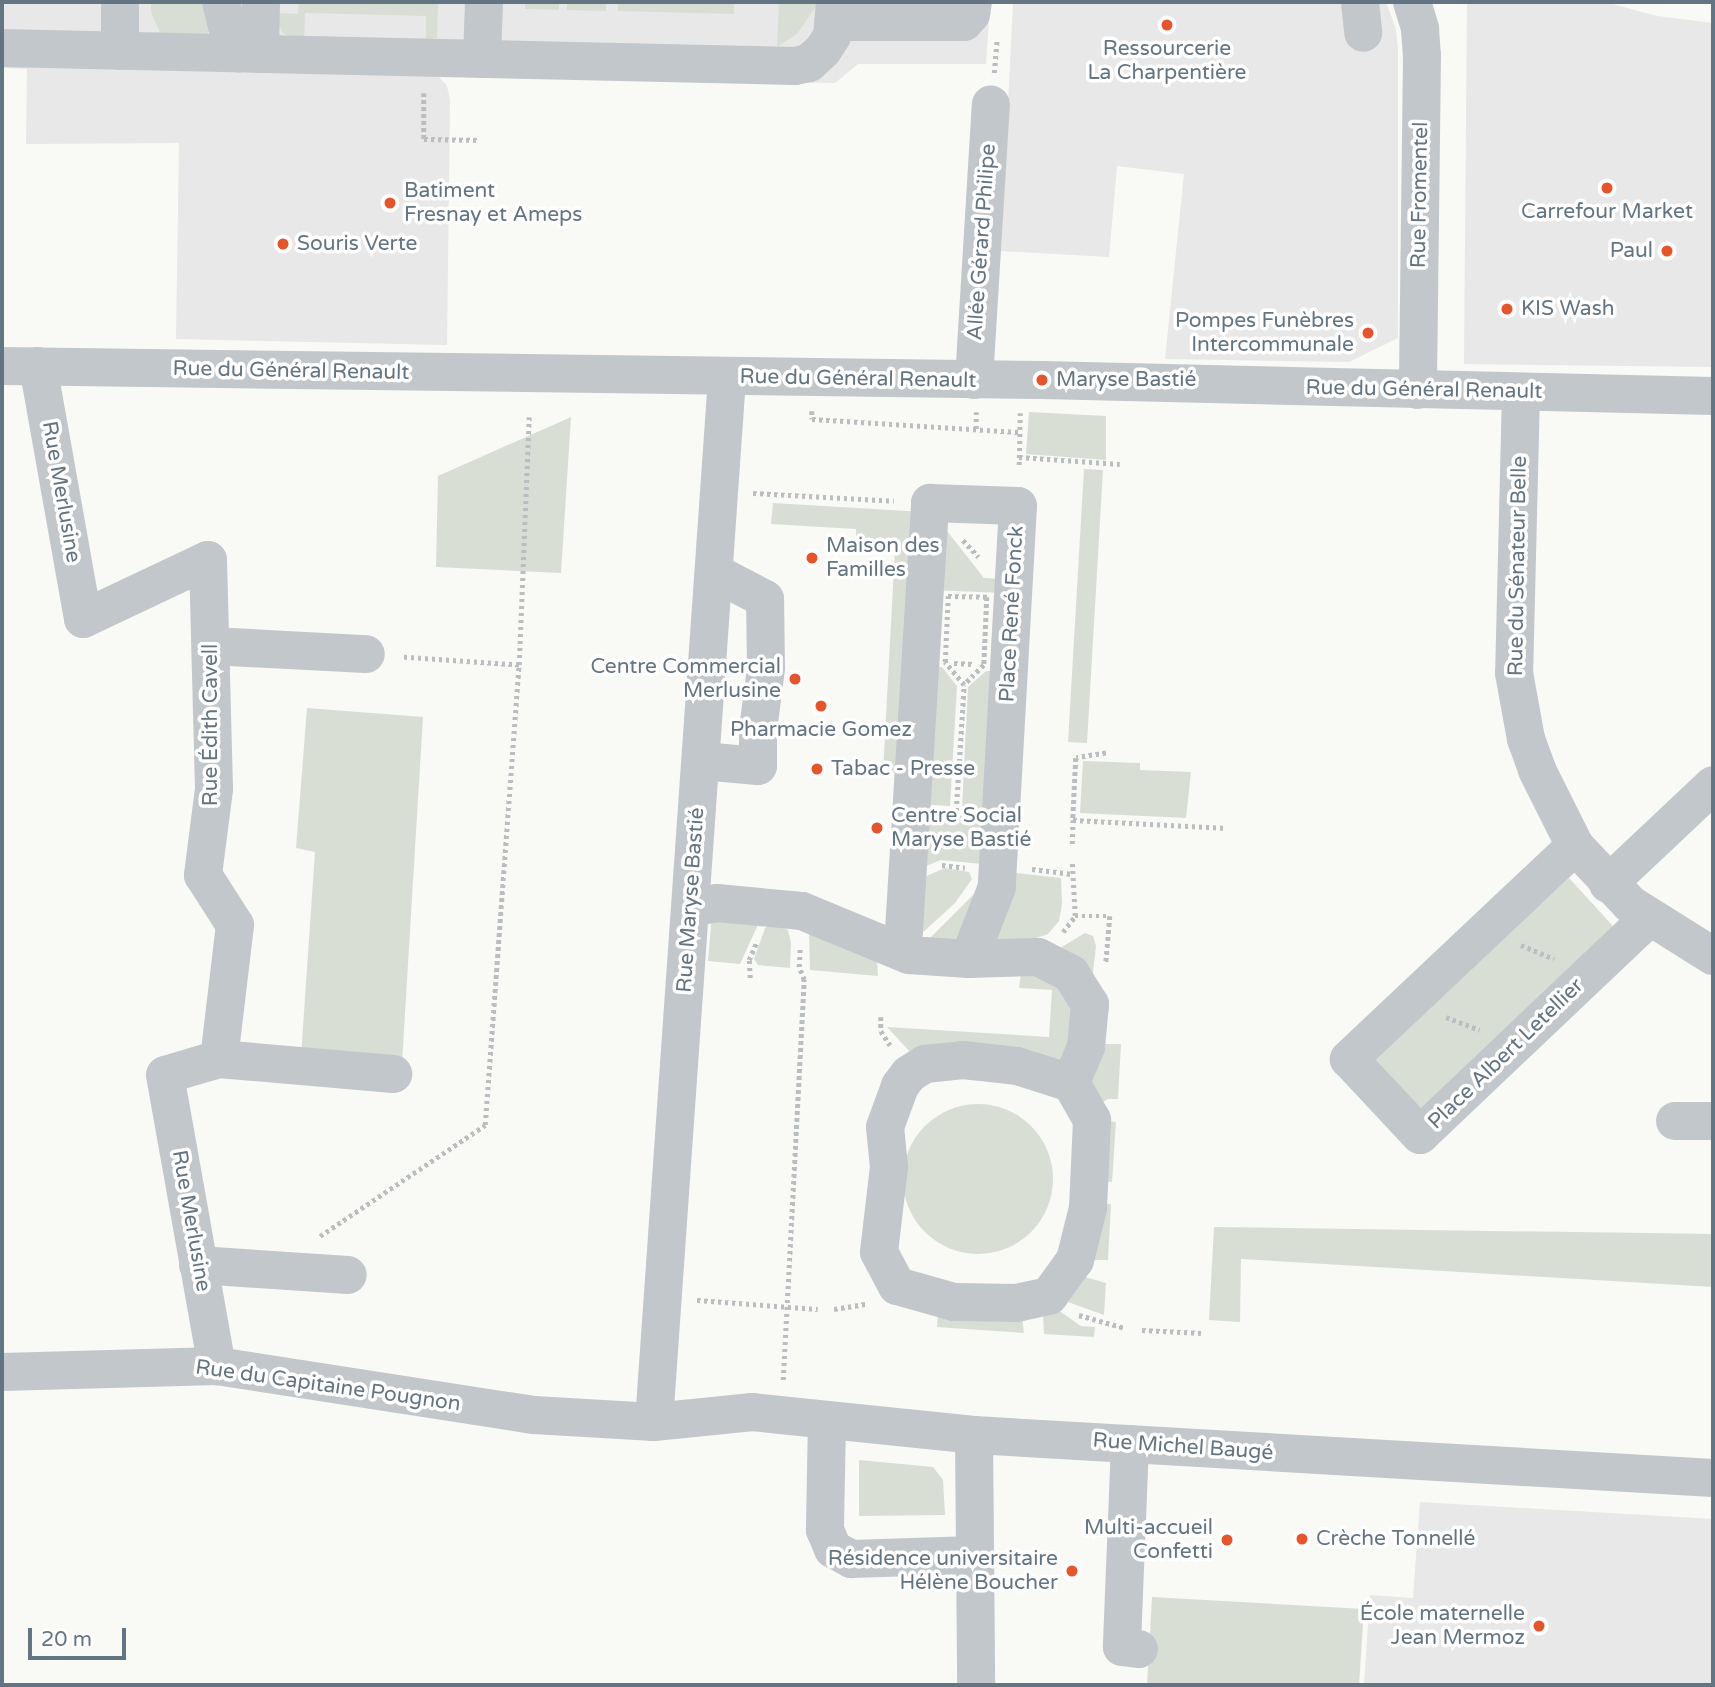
<!DOCTYPE html>
<meta charset="utf-8">
<style>
body{margin:0}
#map{position:relative;width:1715px;height:1687px;overflow:hidden;background:#f9f9f6;font-family:"Varela Round",sans-serif}
div>[style]{position:absolute}
[style*='--x']{left:calc(var(--x)*1px);top:calc(var(--y)*1px);width:calc(var(--w)*1px);rotate:calc(var(--a)*1deg)}
.built>*{inset:0;background:#e7e8e7}
.green>*{inset:0;background:#d9ded5}
.round{border-radius:50%}
.path>*{height:4.5px;margin-top:-2.25px;transform-origin:0;background:repeating-linear-gradient(90deg,#babec1 0 3.5px,transparent 0 7px)}
.minor>*{height:38px;margin:-19px;padding:0 19px;transform-origin:19px;border-radius:19px;background:#c2c7cb}
.dots>*{width:19px;height:19px;translate:-50% -50%;box-sizing:border-box;border:4px solid #fff;border-radius:50%}
span{translate:-50% -50%;white-space:nowrap;text-align:center;line-height:1.15;-webkit-text-stroke:7px #fff;paint-order:stroke}
.poi-label{font-size:21px;color:#637582}
.left{translate:0 -50%;text-align:left}
.right{translate:-100% -50%;text-align:right}
.street-label{font-size:21px;color:#637582}
.frame{position:absolute;inset:0;border:4px solid #637582;pointer-events:none}
.scale{position:absolute;left:28px;top:1628px;width:98px;height:32px;box-sizing:border-box;border:4px solid #637582;border-top:0;padding-left:9px;font-size:21px;line-height:24px;white-space:nowrap;color:#637582;-webkit-text-stroke:5px #fff;paint-order:stroke}
</style>
<div id="map">
<div class="built">
<div style="clip-path:polygon(2px 2px,990px 2px,986px 64px,858px 64px,835px 83px,439px 77px,447px 86px,450px 101px,447px 345px,176px 339px,179px 143px,26px 144px,27px 69px,2px 68px)"></div>
<div style="clip-path:polygon(1013px 2px,1386px 2px,1396px 29px,1398px 50px,1398px 338px,1349px 362px,1165px 359px,1184px 174px,1117px 166px,1109px 257px,1001px 251px)"></div>
<div style="clip-path:polygon(1467px 2px,1605px 2px,1657px 16px,1713px 23px,1713px 367px,1464px 364px)"></div>
<div style="clip-path:polygon(1420px 1502px,1713px 1519px,1713px 1685px,1364px 1685px,1370px 1595px,1413px 1598px)"></div>
</div>
<div class="green">
<div style="clip-path:polygon(151px 2px,203px 2px,211px 29px,207px 34px,160px 33px,151px 12px)"></div>
<div style="clip-path:polygon(299px 2px,438px 2px,437px 38px,426px 40px,426px 16px,305px 13px,304px 40px,290px 37px,282px 32px,275px 13px,298px 14px)"></div>
<div style="clip-path:polygon(525px 2px,559px 2px,559px 10px,525px 9px)"></div>
<div style="clip-path:polygon(567px 2px,606px 2px,606px 11px,567px 10px)"></div>
<div style="clip-path:polygon(618px 2px,734px 2px,734px 14px,618px 11px)"></div>
<div style="clip-path:polygon(779px 2px,819px 2px,797px 34px,777px 47px)"></div>
<div style="clip-path:polygon(1029px 412px,1106px 416px,1106px 460px,1026px 454px)"></div>
<div style="clip-path:polygon(571px 417px,561px 573px,436px 567px,438px 476px)"></div>
<div style="clip-path:polygon(1084px 469px,1103px 470px,1087px 743px,1068px 742px)"></div>
<div style="clip-path:polygon(773px 503px,924px 512px,908px 773px,883px 772px,895px 549px,856px 547px,856px 529px,771px 524px)"></div>
<div style="clip-path:polygon(936px 517px,984px 578px,1003px 579px,1003px 593px,932px 590px)"></div>
<div style="clip-path:polygon(928px 666px,942px 667px,957px 686px,950px 806px,919px 804px)"></div>
<div style="clip-path:polygon(986px 671px,1001px 671px,985px 809px,962px 808px,968px 687px)"></div>
<div style="clip-path:polygon(307px 708px,423px 717px,402px 1063px,301px 1056px,315px 852px,296px 848px)"></div>
<div style="clip-path:polygon(1083px 761px,1140px 763px,1140px 770px,1191px 772px,1186px 818px,1080px 813px)"></div>
<div style="clip-path:polygon(922px 815px,983px 816px,982px 864px,941px 860px,926px 866px)"></div>
<div style="clip-path:polygon(945px 868px,969px 872px,972px 879px,955px 903px,920px 935px,922px 878px)"></div>
<div style="clip-path:polygon(1007px 872px,1061px 878px,1062px 904px,1059px 921px,1048px 934px,997px 951px,997px 920px)"></div>
<div style="clip-path:polygon(1569px 878px,1612px 925px,1613px 936px,1420px 1109px,1374px 1058px)"></div>
<div style="clip-path:polygon(982px 893px,972px 926px,952px 943px,930px 938px,973px 895px)"></div>
<div style="clip-path:polygon(712px 914px,761px 918px,740px 964px,708px 961px)"></div>
<div style="clip-path:polygon(773px 924px,788px 930px,791px 943px,790px 968px,758px 965px,754px 959px,765px 928px)"></div>
<div style="clip-path:polygon(809px 930px,877px 960px,878px 976px,810px 970px)"></div>
<div style="clip-path:polygon(1085px 933px,1093px 936px,1096px 946px,1092px 980px,1055px 951px)"></div>
<div style="clip-path:polygon(1047px 971px,1083px 1008px,1058px 1065px,911px 1053px,887px 1027px,1049px 1037px,1052px 990px,1019px 988px,1021px 973px)"></div>
<div style="clip-path:polygon(1101px 1044px,1121px 1044px,1118px 1099px,1108px 1099px,1099px 1104px,1085px 1078px)"></div>
<div class="round" style="left:903px;top:1104px;width:150px;height:150px"></div>
<div style="clip-path:polygon(1107px 1121px,1116px 1122px,1112px 1182px,1096px 1181px)"></div>
<div style="clip-path:polygon(1097px 1204px,1111px 1204px,1108px 1260px,1084px 1260px)"></div>
<div style="clip-path:polygon(1214px 1227px,1713px 1234px,1713px 1287px,1241px 1259px,1240px 1322px,1209px 1320px)"></div>
<div style="clip-path:polygon(1085px 1277px,1106px 1283px,1104px 1315px,1068px 1302px)"></div>
<div style="clip-path:polygon(1051px 1305px,1081px 1326px,1095px 1327px,1094px 1337px,1044px 1334px,1043px 1313px)"></div>
<div style="clip-path:polygon(1021px 1309px,1024px 1333px,937px 1327px,938px 1314px)"></div>
<div style="clip-path:polygon(859px 1460px,933px 1467px,943px 1480px,945px 1515px,859px 1516px)"></div>
<div style="clip-path:polygon(1152px 1597px,1364px 1609px,1359px 1685px,1147px 1685px)"></div>
</div>
<div class="path">
<div style="--x:994;--y:73;--w:33;--a:-85"></div>
<div style="--x:424;--y:93;--w:46;--a:90"></div>
<div style="--x:424;--y:139;--w:55;--a:1"></div>
<div style="--x:812;--y:411;--w:8;--a:90"></div>
<div style="--x:812;--y:419;--w:208;--a:3.6"></div>
<div style="--x:976;--y:429;--w:17;--a:-90"></div>
<div style="--x:1019;--y:457;--w:101;--a:4"></div>
<div style="--x:1019;--y:465;--w:52;--a:-88.9"></div>
<div style="--x:753;--y:493;--w:141;--a:3.2"></div>
<div style="--x:963;--y:540;--w:23;--a:47"></div>
<div style="--x:948;--y:596;--w:39;--a:1"></div>
<div style="--x:987;--y:597;--w:68;--a:92.5"></div>
<div style="--x:984;--y:665;--w:28;--a:135"></div>
<div style="--x:964;--y:685;--w:30;--a:-130"></div>
<div style="--x:945;--y:662;--w:66;--a:-87.4"></div>
<div style="--x:954;--y:663;--w:19;--a:3"></div>
<div style="--x:519;--y:665;--w:248;--a:-87.7"></div>
<div style="--x:1106;--y:753;--w:30;--a:171"></div>
<div style="--x:1076;--y:758;--w:62;--a:92.8"></div>
<div style="--x:1073;--y:820;--w:154;--a:3"></div>
<div style="--x:956;--y:811;--w:126;--a:-86.4"></div>
<div style="--x:1072;--y:844;--w:24;--a:-88"></div>
<div style="--x:942;--y:865;--w:23;--a:7"></div>
<div style="--x:1032;--y:869;--w:41;--a:7"></div>
<div style="--x:1075;--y:916;--w:35;--a:0"></div>
<div style="--x:1110;--y:916;--w:47;--a:94.9"></div>
<div style="--x:1063;--y:932;--w:20;--a:-53"></div>
<div style="--x:1075;--y:916;--w:56;--a:-93.1"></div>
<div style="--x:1521;--y:945;--w:36;--a:23"></div>
<div style="--x:750;--y:978;--w:18;--a:-93"></div>
<div style="--x:749;--y:960;--w:21;--a:-67"></div>
<div style="--x:881;--y:1017;--w:14;--a:90"></div>
<div style="--x:881;--y:1031;--w:17;--a:57"></div>
<div style="--x:1446;--y:1017;--w:36;--a:21"></div>
<div style="--x:320;--y:1236;--w:199;--a:-33.9"></div>
<div style="--x:485;--y:1125;--w:461;--a:-85.8"></div>
<div style="--x:519;--y:665;--w:118;--a:-176.1"></div>
<div style="--x:697;--y:1300;--w:121;--a:4.3"></div>
<div style="--x:834;--y:1309;--w:33;--a:-9"></div>
<div style="--x:1079;--y:1315;--w:48;--a:15.8"></div>
<div style="--x:1142;--y:1330;--w:59;--a:2.9"></div>
<div style="--x:783;--y:1380;--w:401;--a:-87"></div>
<div style="--x:804;--y:980;--w:14;--a:-111"></div>
<div style="--x:799;--y:967;--w:18;--a:-87"></div>
</div>
<div class="minor">
<div style="--x:120;--y:2;--w:49;--a:90"></div>
<div style="--x:221;--y:2;--w:34;--a:76"></div>
<div style="--x:229;--y:35;--w:21;--a:62"></div>
<div style="--x:1360;--y:2;--w:31;--a:84"></div>
<div style="--x:1412;--y:2;--w:28;--a:73"></div>
<div style="--x:1420;--y:29;--w:26;--a:86"></div>
<div style="--x:1422;--y:55;--w:335;--a:90.7"></div>
<div style="--x:835;--y:22;--w:129;--a:0"></div>
<div style="--x:964;--y:22;--w:11;--a:-49"></div>
<div style="--x:971;--y:14;--w:12;--a:-81"></div>
<div style="--x:2;--y:48;--w:793;--a:1.3"></div>
<div style="--x:795;--y:66;--w:14;--a:-12"></div>
<div style="--x:809;--y:63;--w:19;--a:-43"></div>
<div style="--x:823;--y:50;--w:17;--a:-57"></div>
<div style="--x:832;--y:36;--w:34;--a:-85"></div>
<div style="--x:260;--y:54;--w:52;--a:-88.9"></div>
<div style="--x:482;--y:59;--w:57;--a:-88"></div>
<div style="--x:2;--y:366;--w:1040;--a:0.77"></div>
<div style="--x:1042;--y:380;--w:671;--a:1.37"></div>
<div style="--x:38;--y:366;--w:257;--a:79.9"></div>
<div style="--x:83;--y:619;--w:138;--a:-25.3"></div>
<div style="--x:208;--y:560;--w:229;--a:88.5"></div>
<div style="--x:214;--y:789;--w:87;--a:97.3"></div>
<div style="--x:203;--y:875;--w:59;--a:57.4"></div>
<div style="--x:235;--y:925;--w:135;--a:96.8"></div>
<div style="--x:219;--y:1059;--w:56;--a:163.5"></div>
<div style="--x:165;--y:1075;--w:296;--a:79.9"></div>
<div style="--x:974;--y:380;--w:276;--a:-86.5"></div>
<div style="--x:1521;--y:392;--w:281;--a:91.4"></div>
<div style="--x:1514;--y:673;--w:67;--a:79.7"></div>
<div style="--x:1526;--y:739;--w:33;--a:70"></div>
<div style="--x:1537;--y:770;--w:85;--a:63.4"></div>
<div style="--x:1575;--y:846;--w:80;--a:46.5"></div>
<div style="--x:1630;--y:904;--w:98;--a:32.1"></div>
<div style="--x:211;--y:646;--w:155;--a:3"></div>
<div style="--x:702;--y:761;--w:56;--a:5.1"></div>
<div style="--x:758;--y:766;--w:36;--a:-90"></div>
<div style="--x:758;--y:730;--w:63;--a:-82.6"></div>
<div style="--x:766;--y:668;--w:69;--a:-90.8"></div>
<div style="--x:765;--y:599;--w:56;--a:-152.5"></div>
<div style="--x:1575;--y:846;--w:311;--a:136.7"></div>
<div style="--x:1349;--y:1059;--w:104;--a:46.9"></div>
<div style="--x:1420;--y:1135;--w:315;--a:-43.5"></div>
<div style="--x:1608;--y:884;--w:144;--a:-43.3"></div>
<div style="--x:691;--y:908;--w:26;--a:-11"></div>
<div style="--x:717;--y:903;--w:85;--a:5.4"></div>
<div style="--x:802;--y:911;--w:116;--a:22.4"></div>
<div style="--x:909;--y:955;--w:60;--a:3.8"></div>
<div style="--x:969;--y:959;--w:69;--a:-1.7"></div>
<div style="--x:1038;--y:957;--w:37;--a:27"></div>
<div style="--x:1071;--y:974;--w:36;--a:58"></div>
<div style="--x:1090;--y:1004;--w:43;--a:95.3"></div>
<div style="--x:1086;--y:1047;--w:39;--a:113"></div>
<div style="--x:894;--y:948;--w:20;--a:-60"></div>
<div style="--x:904;--y:931;--w:429;--a:-86.5"></div>
<div style="--x:930;--y:503;--w:88;--a:2"></div>
<div style="--x:1018;--y:506;--w:382;--a:93.2"></div>
<div style="--x:997;--y:887;--w:77;--a:111.3"></div>
<div style="--x:219;--y:1059;--w:175;--a:4.9"></div>
<div style="--x:963;--y:1060;--w:54;--a:6.3"></div>
<div style="--x:1017;--y:1066;--w:57;--a:17.5"></div>
<div style="--x:1071;--y:1083;--w:43;--a:60.4"></div>
<div style="--x:1092;--y:1120;--w:88;--a:92.6"></div>
<div style="--x:1088;--y:1208;--w:54;--a:104"></div>
<div style="--x:1075;--y:1260;--w:44;--a:125.8"></div>
<div style="--x:1049;--y:1296;--w:33;--a:168"></div>
<div style="--x:1017;--y:1303;--w:63;--a:-179.1"></div>
<div style="--x:954;--y:1302;--w:59;--a:-164.3"></div>
<div style="--x:897;--y:1286;--w:38;--a:-118"></div>
<div style="--x:879;--y:1252;--w:86;--a:-83.3"></div>
<div style="--x:889;--y:1167;--w:40;--a:-95.7"></div>
<div style="--x:885;--y:1127;--w:44;--a:-69.9"></div>
<div style="--x:900;--y:1086;--w:15;--a:-53"></div>
<div style="--x:909;--y:1074;--w:19;--a:-32"></div>
<div style="--x:925;--y:1064;--w:38;--a:-6"></div>
<div style="--x:1675;--y:1121;--w:38;--a:0"></div>
<div style="--x:198;--y:1265;--w:150;--a:3.8"></div>
<div style="--x:2;--y:1372;--w:215;--a:-1.6"></div>
<div style="--x:217;--y:1366;--w:321;--a:8.8"></div>
<div style="--x:534;--y:1415;--w:120;--a:3.3"></div>
<div style="--x:654;--y:1422;--w:99;--a:-5.8"></div>
<div style="--x:752;--y:1412;--w:223;--a:5.9"></div>
<div style="--x:974;--y:1435;--w:740;--a:3.33"></div>
<div style="--x:827;--y:1421;--w:109;--a:91.1"></div>
<div style="--x:825;--y:1530;--w:21;--a:67"></div>
<div style="--x:833;--y:1549;--w:21;--a:29"></div>
<div style="--x:851;--y:1559;--w:123;--a:-1.9"></div>
<div style="--x:654;--y:1422;--w:1048;--a:-86"></div>
<div style="--x:974;--y:1435;--w:250;--a:89.5"></div>
<div style="--x:1130;--y:1444;--w:203;--a:92.3"></div>
<div style="--x:1122;--y:1647;--w:17;--a:7"></div>
</div>
<div class="dots">
<div style="left:1167px;top:25px;background:#e75429"></div>
<div style="left:1607px;top:188px;background:#e75429"></div>
<div style="left:390px;top:203px;background:#e75429"></div>
<div style="left:283px;top:244px;background:#e75429"></div>
<div style="left:1667px;top:251px;background:#e75429"></div>
<div style="left:1507px;top:309px;background:#e75429"></div>
<div style="left:1368px;top:333px;background:#e75429"></div>
<div style="left:1042px;top:380px;background:#e75429"></div>
<div style="left:812px;top:558px;background:#e75429"></div>
<div style="left:795px;top:679px;background:#e75429"></div>
<div style="left:821px;top:706px;background:#e75429"></div>
<div style="left:817px;top:769px;background:#e75429"></div>
<div style="left:877px;top:828px;background:#e75429"></div>
<div style="left:1302px;top:1539px;background:#e75429"></div>
<div style="left:1227px;top:1540px;background:#e75429"></div>
<div style="left:1072px;top:1571px;background:#e75429"></div>
<div style="left:1539px;top:1626px;background:#e75429"></div>
</div>
<div class="poi-label">
<span style="left:1167px;top:61px">Ressourcerie<br>La Charpentière</span>
<span class="left" style="left:404px;top:203px">Batiment<br>Fresnay et Ameps</span>
<span style="left:1607px;top:212px">Carrefour Market</span>
<span class="left" style="left:297px;top:244px">Souris Verte</span>
<span class="right" style="left:1653px;top:251px">Paul</span>
<span class="left" style="left:1521px;top:309px">KIS Wash</span>
<span class="right" style="left:1354px;top:333px">Pompes Funèbres<br>Intercommunale</span>
<span class="left" style="left:1056px;top:380px">Maryse Bastié</span>
<span class="left" style="left:826px;top:558px">Maison des<br>Familles</span>
<span class="right" style="left:781px;top:679px">Centre Commercial<br>Merlusine</span>
<span style="left:821px;top:730px">Pharmacie Gomez</span>
<span class="left" style="left:831px;top:769px">Tabac - Presse</span>
<span class="left" style="left:891px;top:828px">Centre Social<br>Maryse Bastié</span>
<span class="right" style="left:1213px;top:1540px">Multi-accueil<br>Confetti</span>
<span class="left" style="left:1316px;top:1539px">Crèche Tonnellé</span>
<span class="right" style="left:1058px;top:1571px">Résidence universitaire<br>Hélène Boucher</span>
<span class="right" style="left:1525px;top:1626px">École maternelle<br>Jean Mermoz</span>
</div>
<div class="street-label">
<span style="left:1420px;top:195px;rotate:-89deg">Rue Fromentel</span>
<span style="left:982px;top:242px;rotate:-86deg">Allée Gérard Philipe</span>
<span style="left:291px;top:371px;rotate:1deg">Rue du Général Renault</span>
<span style="left:858px;top:379px;rotate:1deg">Rue du Général Renault</span>
<span style="left:1424px;top:390px;rotate:1deg">Rue du Général Renault</span>
<span style="left:61px;top:492px;rotate:80deg">Rue Merlusine</span>
<span style="left:1518px;top:566px;rotate:-89deg">Rue du Sénateur Belle</span>
<span style="left:1012px;top:614px;rotate:-87deg">Place René Fonck</span>
<span style="left:211px;top:725px;rotate:-90deg">Rue Édith Cavell</span>
<span style="left:691px;top:900px;rotate:-86deg">Rue Maryse Bastié</span>
<span style="left:1506px;top:1054px;rotate:-44deg">Place Albert Letellier</span>
<span style="left:191px;top:1221px;rotate:80deg">Rue Merlusine</span>
<span style="left:328px;top:1386px;rotate:8deg">Rue du Capitaine Pougnon</span>
<span style="left:1183px;top:1447px;rotate:4deg">Rue Michel Baugé</span>
</div>
<div class="frame"></div>
<div class="scale">20 m</div>
</div>
